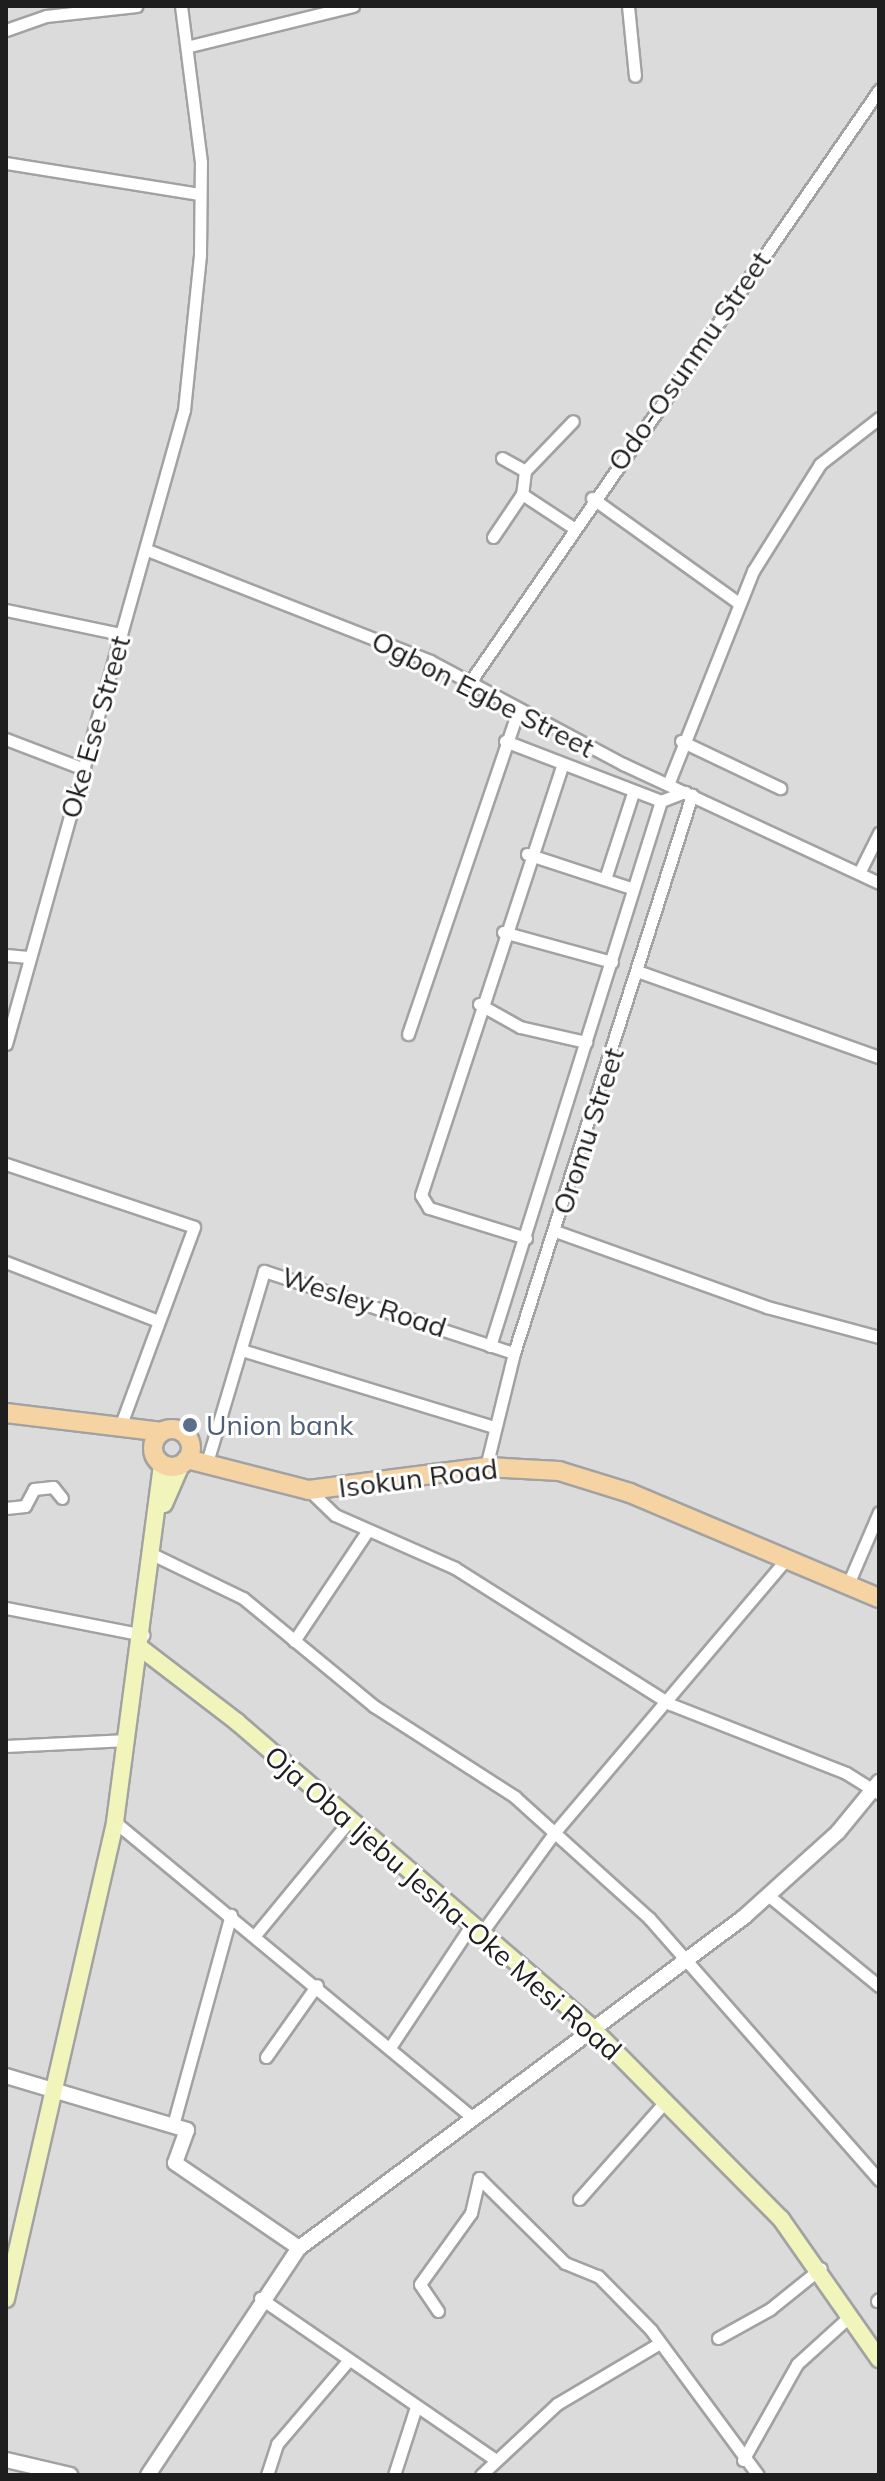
<!DOCTYPE html>
<style>
body{margin:0}
#map{position:relative;width:885px;height:2481px;overflow:hidden;background:#eeebe5;font-family:Mulish,sans-serif}
div>[style]{position:absolute}
[style*='--x']{left:calc(var(--x)*1px);top:calc(var(--y)*1px);width:calc(var(--w)*1px);rotate:calc(var(--a)*1deg)}
.residential>*{inset:0;background:#dcdbdb}
.roads{filter:drop-shadow(2px 0 #a2a2a2) drop-shadow(-2px 0 #a2a2a2) drop-shadow(0 2px #a2a2a2) drop-shadow(0 -2px #a2a2a2)}
.minor>*{height:11px;margin:-5.5px;padding:0 5.5px;transform-origin:5.5px;border-radius:5.5px;background:#fff}
.tertiary>*{height:14px;margin:-7px;padding:0 7px;transform-origin:7px;border-radius:7px;background:#fff}
.secondary>*{height:16px;margin:-8px;padding:0 8px;transform-origin:8px;border-radius:8px;background:#f1f5bc}
.primary>*{height:18px;margin:-9px;padding:0 9px;transform-origin:9px;border-radius:9px;background:#f5d3a3}
.primary>.ring{margin:-9px;padding:0;box-sizing:content-box;background:none;border:18px solid #f5d3a3;border-radius:50%}
.dots>*{width:22px;height:22px;translate:-50% -50%;box-sizing:border-box;border:4px solid #fff;border-radius:50%}
span{translate:-50% -50%;white-space:nowrap;text-align:center;line-height:1.15;-webkit-text-stroke:6px #fff;paint-order:stroke}
.street-label{font-size:28px;color:#1e1e1e}
.service-label{font-size:28px;color:#4e5e75}
.left{translate:0 -50%;text-align:left}
.frame{position:absolute;inset:0;border:8px solid #1e1e1e;pointer-events:none}
</style>
<div id="map">
<div class="residential">
<div style="clip-path:polygon(6px 6px,879px 6px,879px 2475px,6px 2475px)"></div>
</div>
<div class="roads">
<div class="minor">
<div style="--x:628;--y:6;--w:70;--a:84.3"></div>
<div style="--x:6;--y:30;--w:42;--a:-19.3"></div>
<div style="--x:46;--y:16;--w:91;--a:-6.3"></div>
<div style="--x:190;--y:46;--w:168;--a:-13.8"></div>
<div style="--x:6;--y:163;--w:195;--a:9.1"></div>
<div style="--x:502;--y:458;--w:26;--a:29"></div>
<div style="--x:525;--y:471;--w:69;--a:-46.2"></div>
<div style="--x:525;--y:471;--w:23;--a:97"></div>
<div style="--x:522;--y:494;--w:60;--a:33.4"></div>
<div style="--x:592;--y:498;--w:177;--a:35.6"></div>
<div style="--x:493;--y:537;--w:52;--a:-56"></div>
<div style="--x:147;--y:550;--w:304;--a:21.4"></div>
<div style="--x:430;--y:661;--w:219;--a:28.1"></div>
<div style="--x:623;--y:764;--w:282;--a:24.9"></div>
<div style="--x:6;--y:610;--w:117;--a:11.8"></div>
<div style="--x:470;--y:682;--w:720;--a:-55.36"></div>
<div style="--x:6;--y:739;--w:84;--a:21"></div>
<div style="--x:505;--y:741;--w:167;--a:21"></div>
<div style="--x:661;--y:801;--w:26;--a:-21"></div>
<div style="--x:681;--y:741;--w:110;--a:25.4"></div>
<div style="--x:669;--y:782;--w:227;--a:-68.3"></div>
<div style="--x:753;--y:571;--w:126;--a:-57.9"></div>
<div style="--x:820;--y:464;--w:75;--a:-37.9"></div>
<div style="--x:527;--y:854;--w:109;--a:18.1"></div>
<div style="--x:859;--y:873;--w:45;--a:-63.4"></div>
<div style="--x:605;--y:879;--w:90;--a:-72"></div>
<div style="--x:503;--y:932;--w:113;--a:15.4"></div>
<div style="--x:6;--y:955;--w:22;--a:5"></div>
<div style="--x:640;--y:972;--w:254;--a:19.6"></div>
<div style="--x:479;--y:1004;--w:47;--a:29.3"></div>
<div style="--x:520;--y:1027;--w:68;--a:12.8"></div>
<div style="--x:408;--y:1034;--w:341;--a:-71.2"></div>
<div style="--x:6;--y:1044;--w:659;--a:-74.32"></div>
<div style="--x:184;--y:410;--w:157;--a:-84.1"></div>
<div style="--x:200;--y:254;--w:92;--a:-89.4"></div>
<div style="--x:201;--y:162;--w:157;--a:-97.3"></div>
<div style="--x:6;--y:1164;--w:198;--a:18.5"></div>
<div style="--x:194;--y:1227;--w:213;--a:110.3"></div>
<div style="--x:555;--y:1231;--w:225;--a:19.7"></div>
<div style="--x:767;--y:1307;--w:116;--a:15"></div>
<div style="--x:526;--y:1238;--w:102;--a:-162.8"></div>
<div style="--x:429;--y:1208;--w:15;--a:-122"></div>
<div style="--x:421;--y:1195;--w:452;--a:-71.8"></div>
<div style="--x:6;--y:1262;--w:163;--a:21.2"></div>
<div style="--x:490;--y:1346;--w:571;--a:-72.58"></div>
<div style="--x:242;--y:1350;--w:264;--a:17"></div>
<div style="--x:208;--y:1459;--w:196;--a:-73.4"></div>
<div style="--x:264;--y:1271;--w:263;--a:18.2"></div>
<div style="--x:486;--y:1467;--w:117;--a:-76.2"></div>
<div style="--x:514;--y:1353;--w:586;--a:-72.31"></div>
<div style="--x:309;--y:1490;--w:36;--a:44"></div>
<div style="--x:335;--y:1515;--w:131;--a:23.8"></div>
<div style="--x:455;--y:1568;--w:254;--a:32.3"></div>
<div style="--x:670;--y:1704;--w:189;--a:21.4"></div>
<div style="--x:846;--y:1773;--w:39;--a:32"></div>
<div style="--x:6;--y:1508;--w:19;--a:-6"></div>
<div style="--x:25;--y:1506;--w:19;--a:-62"></div>
<div style="--x:34;--y:1489;--w:19;--a:-6"></div>
<div style="--x:53;--y:1487;--w:14;--a:51"></div>
<div style="--x:154;--y:1555;--w:99;--a:25.8"></div>
<div style="--x:243;--y:1598;--w:170;--a:39.5"></div>
<div style="--x:374;--y:1706;--w:168;--a:32.8"></div>
<div style="--x:515;--y:1797;--w:181;--a:42.1"></div>
<div style="--x:649;--y:1918;--w:349;--a:48.7"></div>
<div style="--x:848;--y:1584;--w:78;--a:-66.7"></div>
<div style="--x:6;--y:1608;--w:140;--a:11.1"></div>
<div style="--x:294;--y:1641;--w:133;--a:-56.3"></div>
<div style="--x:6;--y:1746;--w:121;--a:-2.8"></div>
<div style="--x:115;--y:1822;--w:461;--a:39.6"></div>
<div style="--x:769;--y:1896;--w:142;--a:39.3"></div>
<div style="--x:256;--y:1934;--w:148;--a:-50.5"></div>
<div style="--x:480;--y:1935;--w:126;--a:-54"></div>
<div style="--x:554;--y:1833;--w:359;--a:-49.7"></div>
<div style="--x:391;--y:2046;--w:143;--a:-56.4"></div>
<div style="--x:266;--y:2057;--w:88;--a:-54.7"></div>
<div style="--x:173;--y:2125;--w:218;--a:-74.6"></div>
<div style="--x:479;--y:2178;--w:121;--a:44.7"></div>
<div style="--x:565;--y:2263;--w:35;--a:22"></div>
<div style="--x:598;--y:2276;--w:76;--a:45.5"></div>
<div style="--x:651;--y:2330;--w:180;--a:53.6"></div>
<div style="--x:579;--y:2199;--w:127;--a:-48.5"></div>
<div style="--x:260;--y:2298;--w:284;--a:34.5"></div>
<div style="--x:877;--y:2301;--w:3;--a:-45"></div>
<div style="--x:438;--y:2311;--w:32;--a:-124"></div>
<div style="--x:420;--y:2284;--w:87;--a:-54.3"></div>
<div style="--x:471;--y:2213;--w:36;--a:-77"></div>
<div style="--x:718;--y:2338;--w:60;--a:-29.1"></div>
<div style="--x:770;--y:2309;--w:65;--a:-38.8"></div>
<div style="--x:743;--y:2460;--w:110;--a:-60.6"></div>
<div style="--x:797;--y:2364;--w:72;--a:-42.2"></div>
<div style="--x:267;--y:2475;--w:33;--a:-72"></div>
<div style="--x:277;--y:2444;--w:109;--a:-49.5"></div>
<div style="--x:394;--y:2475;--w:68;--a:-72.1"></div>
<div style="--x:481;--y:2475;--w:104;--a:-43.1"></div>
<div style="--x:557;--y:2404;--w:117;--a:-30.7"></div>
</div>
<div class="tertiary">
<div style="--x:6;--y:2076;--w:189;--a:16.6"></div>
<div style="--x:187;--y:2130;--w:35;--a:110"></div>
<div style="--x:175;--y:2163;--w:150;--a:34.4"></div>
<div style="--x:6;--y:2460;--w:66;--a:13.2"></div>
<div style="--x:148;--y:2475;--w:273;--a:-56.4"></div>
<div style="--x:299;--y:2248;--w:555;--a:-36.64"></div>
<div style="--x:744;--y:1917;--w:127;--a:-42.1"></div>
<div style="--x:838;--y:1832;--w:65;--a:-50.6"></div>
</div>
<div class="secondary">
<div style="--x:164;--y:1504;--w:43;--a:-66.4"></div>
<div style="--x:142;--y:1649;--w:120;--a:37.5"></div>
<div style="--x:237;--y:1722;--w:467;--a:40.7"></div>
<div style="--x:591;--y:2027;--w:270;--a:45.3"></div>
<div style="--x:781;--y:2219;--w:171;--a:55"></div>
<div style="--x:6;--y:2299;--w:489;--a:-77.1"></div>
<div style="--x:115;--y:1822;--w:361;--a:-82.5"></div>
</div>
<div class="primary">
<div style="--x:6;--y:1413;--w:157;--a:6.9"></div>
<div class="ring" style="left:153px;top:1429px;width:20px;height:20px"></div>
<div style="--x:187;--y:1459;--w:126;--a:14.3"></div>
<div style="--x:309;--y:1490;--w:178;--a:-7.4"></div>
<div style="--x:486;--y:1467;--w:73;--a:3.1"></div>
<div style="--x:559;--y:1471;--w:74;--a:17.2"></div>
<div style="--x:630;--y:1493;--w:270;--a:22.9"></div>
</div>
</div>
<div class="dots">
<div style="left:190px;top:1425px;background:#5c6f8a"></div>
</div>
<div class="street-label">
<span style="left:689px;top:361px;rotate:-55deg">Odo-Osunmu Street</span>
<span style="left:483px;top:694px;rotate:27deg">Ogbon Egbe Street</span>
<span style="left:95px;top:727px;rotate:-74deg">Oke Ese Street</span>
<span style="left:588px;top:1131px;rotate:-72deg">Oromu Street</span>
<span style="left:364px;top:1302px;rotate:18deg">Wesley Road</span>
<span style="left:418px;top:1478px;rotate:-7deg">Isokun Road</span>
<span style="left:443px;top:1903px;rotate:41deg">Oja Oba Ijebu Jesha-Oke Mesi Road</span>
</div>
<div class="service-label">
<span class="left" style="left:206px;top:1425px">Union bank</span>
</div>
<div class="frame"></div>
</div>
